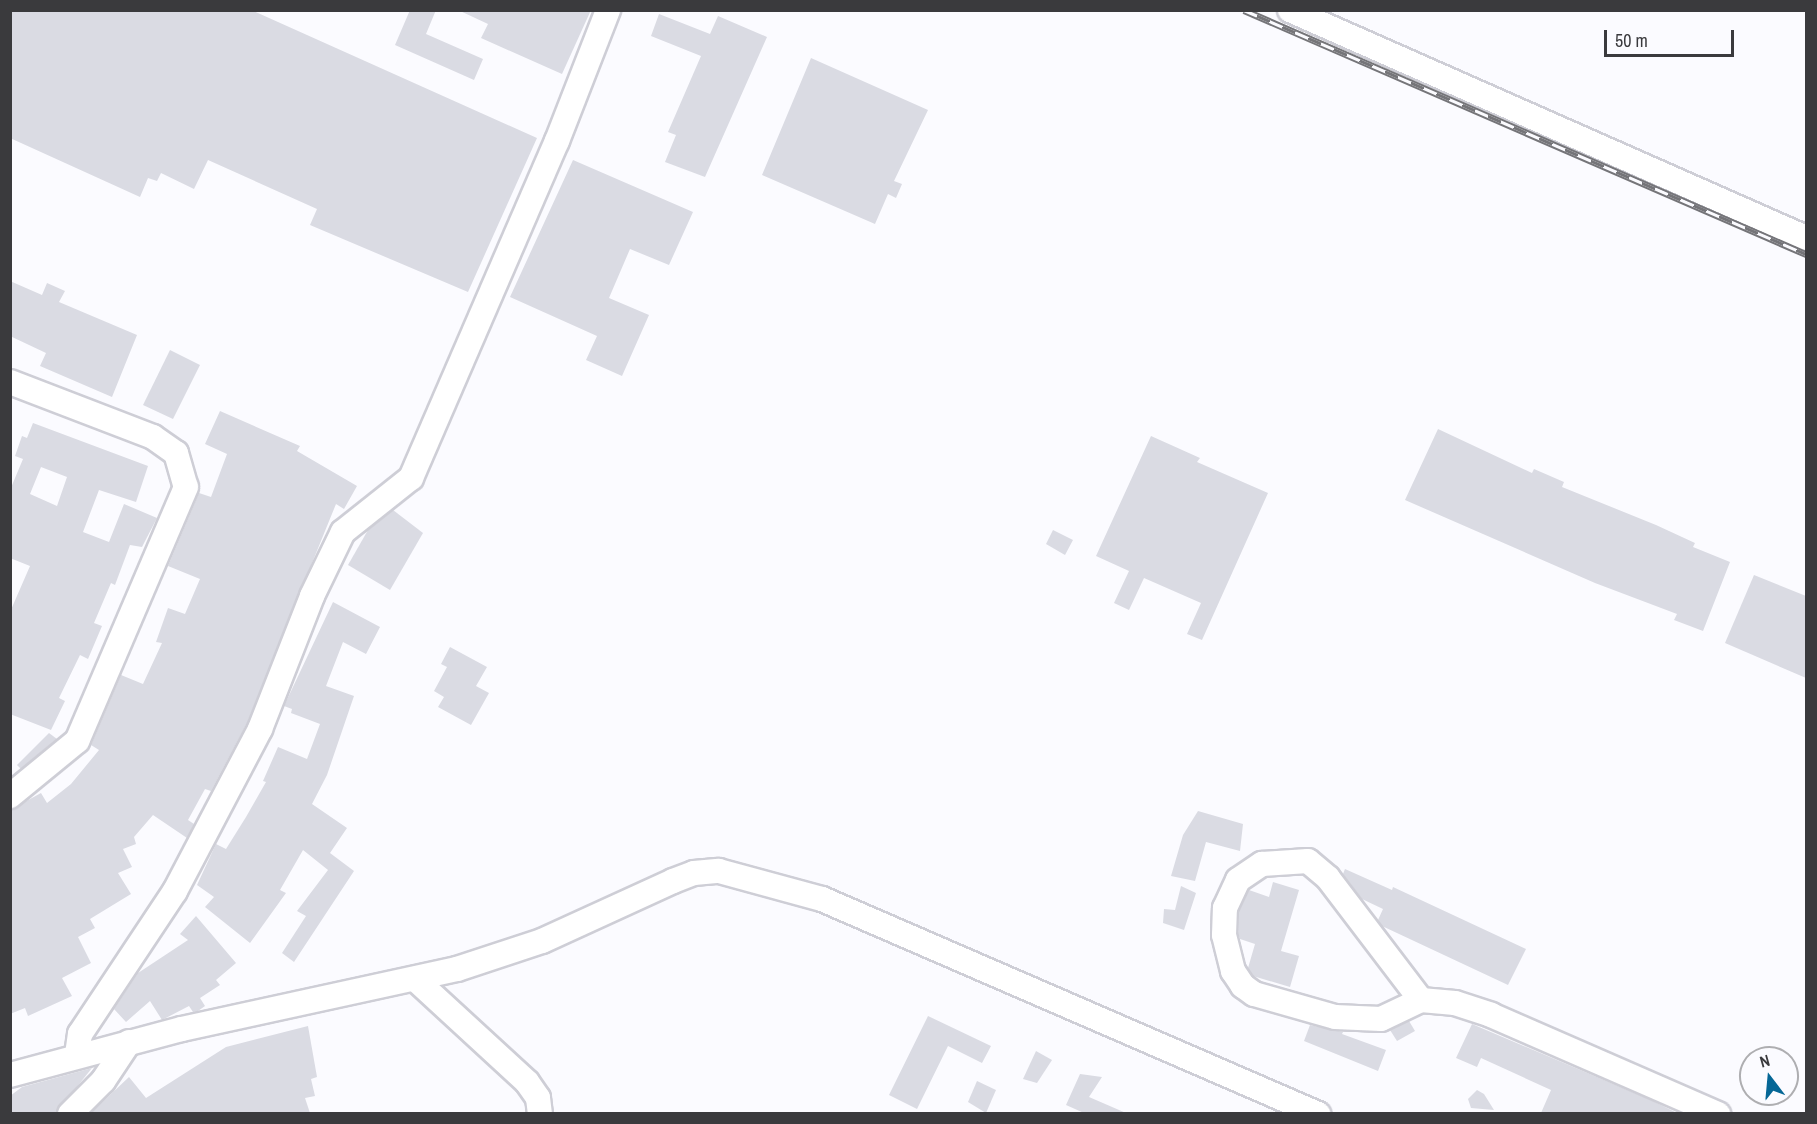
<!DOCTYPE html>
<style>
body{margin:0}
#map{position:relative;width:1817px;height:1124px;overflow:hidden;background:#fbfbff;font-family:"Archivo Narrow",sans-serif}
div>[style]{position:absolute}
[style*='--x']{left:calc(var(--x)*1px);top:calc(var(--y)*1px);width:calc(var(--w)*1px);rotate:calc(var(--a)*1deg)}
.building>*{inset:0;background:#dadbe3}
.roads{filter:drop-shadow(2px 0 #ceced6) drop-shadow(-2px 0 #ceced6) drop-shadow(0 2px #ceced6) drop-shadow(0 -2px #ceced6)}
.minor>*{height:24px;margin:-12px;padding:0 12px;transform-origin:12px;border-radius:12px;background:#fff}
.rail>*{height:7px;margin-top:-3.5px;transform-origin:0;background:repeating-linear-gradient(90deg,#fbfbff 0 14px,#757579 0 28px);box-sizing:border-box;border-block:2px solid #757579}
span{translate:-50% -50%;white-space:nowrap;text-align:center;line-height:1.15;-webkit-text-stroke:4.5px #fbfbff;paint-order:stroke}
.frame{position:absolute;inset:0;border:12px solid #3a3a3d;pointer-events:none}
.north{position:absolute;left:1739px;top:1046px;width:60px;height:60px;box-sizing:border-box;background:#fbfbff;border:2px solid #aeaeb1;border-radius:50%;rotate:344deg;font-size:16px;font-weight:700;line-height:24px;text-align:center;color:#3a3a3d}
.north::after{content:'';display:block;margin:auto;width:21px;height:27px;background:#056796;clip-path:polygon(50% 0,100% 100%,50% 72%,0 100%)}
.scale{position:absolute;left:1604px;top:30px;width:130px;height:27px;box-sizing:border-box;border:3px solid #3a3a3d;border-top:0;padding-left:8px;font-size:18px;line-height:21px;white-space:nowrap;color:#3a3a3d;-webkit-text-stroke:4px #fbfbff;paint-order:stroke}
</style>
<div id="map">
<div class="building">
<div style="clip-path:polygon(10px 10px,251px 10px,537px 138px,468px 292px,310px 225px,317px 209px,208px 160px,194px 189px,161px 173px,157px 181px,148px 178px,140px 197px,10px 138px)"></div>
<div style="clip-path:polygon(410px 10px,436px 10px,426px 34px,483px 59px,474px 80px,395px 45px)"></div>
<div style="clip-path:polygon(458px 10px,591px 10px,562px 74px,481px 38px,488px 24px)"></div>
<div style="clip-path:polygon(659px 14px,710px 34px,718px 16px,767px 37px,705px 177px,665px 162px,676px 135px,668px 132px,701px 56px,651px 36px)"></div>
<div style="clip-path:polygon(811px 58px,928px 110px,894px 181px,902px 184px,896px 198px,888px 194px,875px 224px,762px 175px)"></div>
<div style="clip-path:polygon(573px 160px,693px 212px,669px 265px,630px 249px,609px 298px,649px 315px,622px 376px,586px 360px,597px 336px,510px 297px)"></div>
<div style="clip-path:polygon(10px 281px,42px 295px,47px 283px,65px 291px,59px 302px,137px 335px,112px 397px,40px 366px,46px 353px,10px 336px)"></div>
<div style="clip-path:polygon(170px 350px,200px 365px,173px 419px,143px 405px)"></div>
<div style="clip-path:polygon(220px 411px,300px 446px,297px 451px,357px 486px,344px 509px,336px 504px,247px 723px,211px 791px,205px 789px,188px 820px,194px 824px,187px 838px,153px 815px,134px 837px,136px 844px,123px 849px,132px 867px,118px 873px,131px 894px,90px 919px,95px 928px,78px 937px,91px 963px,62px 978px,72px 996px,28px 1016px,25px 1008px,10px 1014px,10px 810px,41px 793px,47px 803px,71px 784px,99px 750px,91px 745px,121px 675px,143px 684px,162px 643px,156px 642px,168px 608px,185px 614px,200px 579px,168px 566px,199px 493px,211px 497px,227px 454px,205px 444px)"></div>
<div style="clip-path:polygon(evenodd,33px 423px,148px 466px,136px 502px,99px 490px,83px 532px,109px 542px,124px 504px,157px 518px,142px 547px,130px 545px,115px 585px,111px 583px,94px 623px,102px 626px,88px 659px,80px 655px,59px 698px,65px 701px,51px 730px,10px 714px,10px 612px,30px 566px,10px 558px,10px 490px,23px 459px,15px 456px,22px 436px,27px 438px,33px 423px,41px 467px,67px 477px,57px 506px,30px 494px,41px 467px)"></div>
<div style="clip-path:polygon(1438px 429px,1532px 473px,1534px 469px,1564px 482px,1562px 487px,1656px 525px,1695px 543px,1693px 547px,1730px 562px,1703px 631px,1674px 620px,1677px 614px,1595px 583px,1405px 500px)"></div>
<div style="clip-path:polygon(1151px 436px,1200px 458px,1197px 462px,1268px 493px,1202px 640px,1187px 634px,1201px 603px,1144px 578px,1129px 610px,1114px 603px,1129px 571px,1096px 556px)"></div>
<div style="clip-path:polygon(393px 510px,423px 533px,390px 590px,348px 565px,368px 530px)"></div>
<div style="clip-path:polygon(1053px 530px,1073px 540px,1065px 555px,1046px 544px)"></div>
<div style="clip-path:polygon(1754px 575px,1806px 596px,1806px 678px,1725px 643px)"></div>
<div style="clip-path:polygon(333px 602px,380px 627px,366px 654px,343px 642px,326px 686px,354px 696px,327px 775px,312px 804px,347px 828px,330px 853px,354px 871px,294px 962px,282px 953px,306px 916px,297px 911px,328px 870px,303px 850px,280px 890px,286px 893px,250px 943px,205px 907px,214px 897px,197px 885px,216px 844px,226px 849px,246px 817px,266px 782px,263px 781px,278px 747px,307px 759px,320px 724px,291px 713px,292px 709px,284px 706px)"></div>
<div style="clip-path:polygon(450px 647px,487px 667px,476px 686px,489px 693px,471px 725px,438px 707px,444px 697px,434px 691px,447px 667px,441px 664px)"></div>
<div style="clip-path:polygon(49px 733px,57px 739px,21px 769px,17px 765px)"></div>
<div style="clip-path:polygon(1198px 811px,1243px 824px,1240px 851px,1206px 842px,1195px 881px,1171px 876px,1183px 835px)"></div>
<div style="clip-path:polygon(1345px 869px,1392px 890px,1393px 887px,1526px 949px,1508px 985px,1382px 926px,1378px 920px,1383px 909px,1362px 899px,1343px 874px)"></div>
<div style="clip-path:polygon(1273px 882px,1299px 890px,1281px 951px,1299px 956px,1290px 987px,1253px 976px,1248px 968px,1255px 944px,1240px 939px,1238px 934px,1239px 911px,1249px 890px,1269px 897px)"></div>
<div style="clip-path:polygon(1181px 886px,1196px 893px,1184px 930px,1163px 923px,1164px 909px,1175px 910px)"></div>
<div style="clip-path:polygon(196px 916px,236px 963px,216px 980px,220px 985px,200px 998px,205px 1006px,198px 1011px,193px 1012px,189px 1006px,162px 1020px,150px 1001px,126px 1022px,114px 1009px,138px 973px,188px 940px,180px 934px)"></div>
<div style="clip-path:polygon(928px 1016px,991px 1046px,982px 1063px,948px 1046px,917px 1109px,889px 1095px)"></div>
<div style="clip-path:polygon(1409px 1021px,1415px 1031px,1397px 1041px,1390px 1030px)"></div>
<div style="clip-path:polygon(1472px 1024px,1653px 1101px,1677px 1113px,1541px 1113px,1551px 1090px,1481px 1058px,1477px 1067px,1456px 1058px)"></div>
<div style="clip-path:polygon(1310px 1025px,1343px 1032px,1342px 1034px,1386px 1050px,1378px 1071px,1304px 1041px)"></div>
<div style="clip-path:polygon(308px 1026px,317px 1077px,311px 1079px,315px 1096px,305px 1098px,310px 1113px,91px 1113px,129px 1077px,146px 1098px,226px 1047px)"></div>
<div style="clip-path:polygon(1036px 1051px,1052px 1060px,1037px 1083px,1023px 1079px)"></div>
<div style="clip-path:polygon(92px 1068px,56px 1113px,10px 1113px,10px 1096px,22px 1087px)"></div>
<div style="clip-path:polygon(1080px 1074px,1102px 1077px,1089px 1097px,1126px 1113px,1084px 1113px,1066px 1105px)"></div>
<div style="clip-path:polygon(977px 1081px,996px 1090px,986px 1113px,968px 1102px)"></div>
<div style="clip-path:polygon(1477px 1090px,1484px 1094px,1494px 1110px,1471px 1108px,1468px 1099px)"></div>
</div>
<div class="roads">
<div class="minor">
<div style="--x:1290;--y:10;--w:564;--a:23.84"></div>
<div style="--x:10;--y:382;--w:153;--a:21"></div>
<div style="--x:153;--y:437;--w:28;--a:35"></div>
<div style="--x:176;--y:453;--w:35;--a:74"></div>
<div style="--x:186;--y:487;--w:276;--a:113.2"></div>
<div style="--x:77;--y:741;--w:87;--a:140.6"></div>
<div style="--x:1308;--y:861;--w:26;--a:40"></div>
<div style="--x:1328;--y:878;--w:153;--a:52.7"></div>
<div style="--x:1421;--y:1000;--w:44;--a:154.6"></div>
<div style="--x:1381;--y:1019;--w:46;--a:-177.5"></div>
<div style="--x:1335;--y:1017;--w:84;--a:-164.1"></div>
<div style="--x:1254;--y:994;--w:14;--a:-144"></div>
<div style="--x:1243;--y:986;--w:18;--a:-124"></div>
<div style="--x:1233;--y:971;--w:37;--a:-104"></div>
<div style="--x:1224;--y:935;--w:27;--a:-88"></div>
<div style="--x:1225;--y:908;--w:31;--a:-65"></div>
<div style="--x:1238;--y:880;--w:29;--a:-34"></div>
<div style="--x:1262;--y:864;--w:46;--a:-3.7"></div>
<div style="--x:415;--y:979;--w:152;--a:42.6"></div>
<div style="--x:527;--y:1082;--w:19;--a:55"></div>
<div style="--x:538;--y:1098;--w:16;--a:83"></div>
<div style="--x:1421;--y:1000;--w:34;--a:5"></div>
<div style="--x:1455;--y:1003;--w:38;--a:18"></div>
<div style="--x:1491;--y:1015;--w:248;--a:23.6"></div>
<div style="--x:77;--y:1055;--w:21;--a:-82"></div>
<div style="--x:80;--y:1034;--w:172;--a:-56.4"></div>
<div style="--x:175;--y:891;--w:183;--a:-62.3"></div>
<div style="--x:260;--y:729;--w:143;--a:-68.6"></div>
<div style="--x:312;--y:596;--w:71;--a:-64.2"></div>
<div style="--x:343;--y:532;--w:87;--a:-38.5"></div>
<div style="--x:411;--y:478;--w:367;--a:-66.6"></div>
<div style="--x:557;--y:141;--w:141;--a:-68.7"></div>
<div style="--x:10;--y:1075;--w:178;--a:-15"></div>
<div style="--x:182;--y:1029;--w:281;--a:-12.3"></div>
<div style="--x:457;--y:969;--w:89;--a:-18.2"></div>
<div style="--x:542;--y:941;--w:144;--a:-24.6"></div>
<div style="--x:673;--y:881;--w:22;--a:-21"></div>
<div style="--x:694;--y:873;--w:25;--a:-5"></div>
<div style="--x:719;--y:871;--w:107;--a:15.2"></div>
<div style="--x:822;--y:899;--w:541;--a:23.44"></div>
<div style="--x:70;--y:1114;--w:47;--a:-45"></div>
<div style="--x:103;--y:1081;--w:47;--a:-56.3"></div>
</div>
</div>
<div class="rail">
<div style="--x:1244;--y:10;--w:613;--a:23.47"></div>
</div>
<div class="frame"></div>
<div class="north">N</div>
<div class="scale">50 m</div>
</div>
